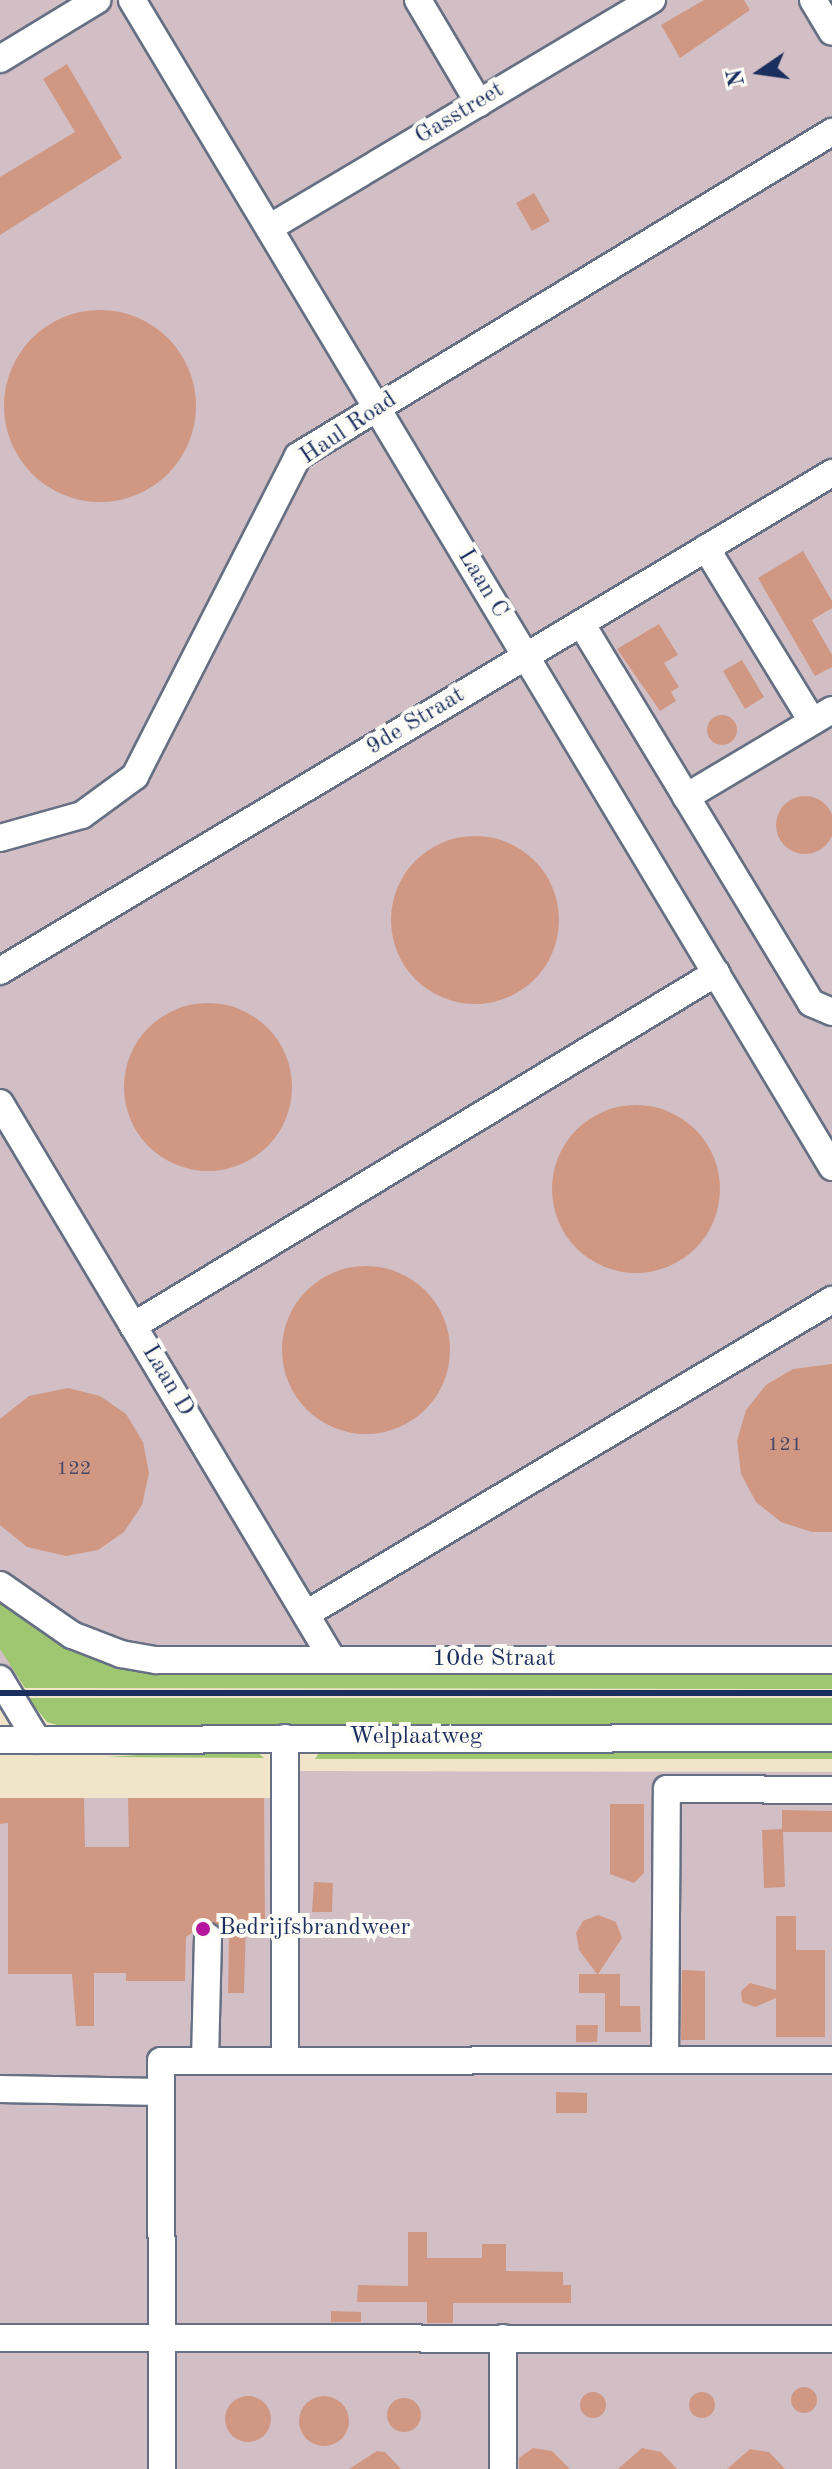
<!DOCTYPE html>
<style>
body{margin:0}
#map{position:relative;width:832px;height:2469px;overflow:hidden;background:#f0e5c9;font-family:"Old Standard TT",serif}
div>[style]{position:absolute}
[style*='--x']{left:calc(var(--x)*1px);top:calc(var(--y)*1px);width:calc(var(--w)*1px);rotate:calc(var(--a)*1deg)}
.industrial>*{inset:0;background:#d2bec5}
.green>*{inset:0;background:#9fc671}
.building>*{inset:0;background:#d09883}
.round{border-radius:50%}
.roads{filter:drop-shadow(2px 0 #666f83) drop-shadow(-2px 0 #666f83) drop-shadow(0 2px #666f83) drop-shadow(0 -2px #666f83)}
.minor>*{height:26px;margin:-13px;padding:0 13px;transform-origin:13px;border-radius:13px;background:#fff}
.rail>*{height:6px;margin:-3px;padding:0 3px;transform-origin:3px;border-radius:3px;background:#1b2f5e}
.dots>*{width:22px;height:22px;translate:-50% -50%;box-sizing:border-box;border:4px solid #fdfcf7;border-radius:50%}
span{translate:-50% -50%;white-space:nowrap;text-align:center;line-height:1.15;-webkit-text-stroke:8px #fdfcf7;paint-order:stroke}
.number-label{font-size:20px;color:#484967}
.number-label span{-webkit-text-stroke-width:0}
.street-label{font-size:24px;color:#1b2f5e}
.poi-label{font-size:24px;color:#1b2f5e}
.left{translate:0 -50%;text-align:left}
.north{position:absolute;left:720px;top:32px;width:80px;height:80px;-webkit-text-stroke:6px #fdfcf7;paint-order:stroke;rotate:257deg;font-size:22px;font-weight:700;line-height:32px;text-align:center;color:#1b2f5e}
.north::after{content:'';display:block;margin:auto;width:28px;height:36px;background:#1b2f5e;clip-path:polygon(50% 0,100% 100%,50% 72%,0 100%)}
</style>
<div id="map">
<div class="industrial">
<div style="clip-path:polygon(0 0,832px 0,832px 1674px,0 1676px)"></div>
<div style="clip-path:polygon(299px 1771px,832px 1772px,832px 2469px,0 2469px,0 1798px,298px 1798px)"></div>
</div>
<div class="green">
<div style="clip-path:polygon(0 1601px,74px 1650px,153px 1674px,832px 1674px,832px 1689px,25px 1688px,0 1649px)"></div>
<div style="clip-path:polygon(28px 1698px,832px 1698px,832px 1727px,60px 1726px,47px 1722px)"></div>
<div style="clip-path:polygon(253px 1748px,264px 1758px,106px 1757px)"></div>
<div style="clip-path:polygon(832px 1748px,832px 1759px,315px 1759px,320px 1751px)"></div>
</div>
<div class="building">
<div style="clip-path:polygon(704px 0,744px 0,750px 10px,680px 58px,661px 25px)"></div>
<div style="clip-path:polygon(67px 64px,122px 158px,0 235px,0 177px,75px 132px,43px 79px)"></div>
<div style="clip-path:polygon(534px 193px,550px 221px,532px 231px,516px 203px)"></div>
<div class="round" style="left:4px;top:310px;width:192px;height:192px"></div>
<div style="clip-path:polygon(803px 551px,832px 601px,832px 608px,812px 620px,832px 655px,832px 667px,815px 676px,758px 578px)"></div>
<div style="clip-path:polygon(659px 624px,678px 655px,664px 663px,679px 687px,671px 692px,676px 701px,660px 711px,617px 649px)"></div>
<div style="clip-path:polygon(742px 660px,764px 697px,745px 709px,723px 671px)"></div>
<div class="round" style="left:707px;top:715px;width:30px;height:30px"></div>
<div class="round" style="left:776px;top:796px;width:58px;height:58px"></div>
<div class="round" style="left:391px;top:836px;width:168px;height:168px"></div>
<div class="round" style="left:124px;top:1003px;width:168px;height:168px"></div>
<div class="round" style="left:552px;top:1105px;width:168px;height:168px"></div>
<div class="round" style="left:282px;top:1266px;width:168px;height:168px"></div>
<div style="clip-path:polygon(832px 1364px,832px 1532px,812px 1532px,781px 1522px,756px 1502px,741px 1474px,737px 1441px,746px 1410px,766px 1385px,793px 1369px)"></div>
<div style="clip-path:polygon(68px 1388px,100px 1396px,126px 1414px,143px 1442px,149px 1473px,142px 1505px,124px 1532px,98px 1550px,66px 1556px,27px 1547px,0 1525px,0 1419px,29px 1396px)"></div>
<div style="clip-path:polygon(0 1798px,84px 1798px,85px 1847px,129px 1847px,128px 1798px,264px 1798px,265px 1924px,246px 1923px,244px 1993px,228px 1993px,229px 1939px,209px 1921px,186px 1937px,185px 1981px,126px 1981px,126px 1973px,94px 1973px,94px 2026px,76px 2026px,72px 1974px,8px 1974px,8px 1823px,0 1824px)"></div>
<div style="clip-path:polygon(610px 1804px,644px 1804px,644px 1873px,634px 1883px,610px 1874px)"></div>
<div style="clip-path:polygon(782px 1810px,832px 1811px,832px 1832px,783px 1832px,785px 1887px,764px 1888px,762px 1830px,782px 1829px)"></div>
<div style="clip-path:polygon(314px 1882px,333px 1883px,332px 1912px,312px 1912px)"></div>
<div style="clip-path:polygon(598px 1915px,616px 1922px,622px 1938px,598px 1974px,620px 1974px,620px 2006px,640px 2006px,641px 2032px,605px 2032px,605px 1993px,579px 1993px,579px 1974px,597px 1974px,579px 1950px,576px 1933px,583px 1921px)"></div>
<div style="clip-path:polygon(776px 1916px,796px 1916px,796px 1950px,825px 1950px,825px 2037px,776px 2037px,776px 1998px,755px 2007px,742px 2002px,741px 1991px,750px 1983px,776px 1990px)"></div>
<div style="clip-path:polygon(682px 1970px,705px 1971px,705px 2040px,681px 2040px)"></div>
<div style="clip-path:polygon(576px 2025px,598px 2025px,597px 2042px,576px 2042px)"></div>
<div style="clip-path:polygon(556px 2092px,587px 2093px,587px 2113px,556px 2113px)"></div>
<div style="clip-path:polygon(408px 2232px,427px 2232px,427px 2258px,482px 2258px,482px 2244px,506px 2244px,506px 2271px,563px 2272px,563px 2285px,571px 2285px,571px 2303px,453px 2303px,453px 2323px,427px 2323px,427px 2302px,357px 2302px,358px 2285px,408px 2286px)"></div>
<div style="clip-path:polygon(331px 2311px,361px 2312px,361px 2322px,331px 2322px)"></div>
<div class="round" style="left:791px;top:2387px;width:26px;height:26px"></div>
<div class="round" style="left:689px;top:2392px;width:26px;height:26px"></div>
<div class="round" style="left:580px;top:2392px;width:26px;height:26px"></div>
<div class="round" style="left:299px;top:2396px;width:50px;height:50px"></div>
<div class="round" style="left:225px;top:2396px;width:46px;height:46px"></div>
<div class="round" style="left:387px;top:2398px;width:34px;height:34px"></div>
<div style="clip-path:polygon(533px 2448px,552px 2451px,570px 2469px,519px 2469px,519px 2458px)"></div>
<div style="clip-path:polygon(642px 2448px,661px 2452px,677px 2469px,618px 2469px)"></div>
<div style="clip-path:polygon(750px 2449px,769px 2452px,785px 2469px,727px 2469px)"></div>
<div style="clip-path:polygon(377px 2451px,385px 2452px,401px 2469px,349px 2469px)"></div>
</div>
<div class="roads">
<div class="minor">
<div style="--x:132;--y:0;--w:1361;--a:59.04"></div>
<div style="--x:418;--y:0;--w:120;--a:59.4"></div>
<div style="--x:813;--y:0;--w:37;--a:59"></div>
<div style="--x:0;--y:59;--w:114;--a:-31.3"></div>
<div style="--x:269;--y:228;--w:446;--a:-30.8"></div>
<div style="--x:706;--y:548;--w:203;--a:58.5"></div>
<div style="--x:581;--y:623;--w:444;--a:58.8"></div>
<div style="--x:811;--y:1003;--w:23;--a:23"></div>
<div style="--x:686;--y:797;--w:170;--a:-30.8"></div>
<div style="--x:0;--y:838;--w:85;--a:-15.7"></div>
<div style="--x:82;--y:815;--w:66;--a:-36.3"></div>
<div style="--x:135;--y:776;--w:359;--a:-63"></div>
<div style="--x:298;--y:456;--w:625;--a:-31.25"></div>
<div style="--x:0;--y:971;--w:970;--a:-30.9"></div>
<div style="--x:0;--y:1103;--w:649;--a:59.13"></div>
<div style="--x:133;--y:1326;--w:682;--a:-31.19"></div>
<div style="--x:0;--y:1585;--w:88;--a:34.8"></div>
<div style="--x:72;--y:1635;--w:53;--a:21.2"></div>
<div style="--x:121;--y:1654;--w:36;--a:10"></div>
<div style="--x:156;--y:1660;--w:676;--a:0"></div>
<div style="--x:306;--y:1614;--w:613;--a:-30.84"></div>
<div style="--x:0;--y:1679;--w:71;--a:58.8"></div>
<div style="--x:0;--y:1740;--w:832;--a:-0.14"></div>
<div style="--x:205;--y:2060;--w:123;--a:-88.6"></div>
<div style="--x:665;--y:2060;--w:271;--a:-89.6"></div>
<div style="--x:667;--y:1789;--w:165;--a:0.3"></div>
<div style="--x:285;--y:2061;--w:323;--a:-90"></div>
<div style="--x:0;--y:2089;--w:161;--a:1.1"></div>
<div style="--x:161;--y:2092;--w:31;--a:-90"></div>
<div style="--x:161;--y:2061;--w:671;--a:-0.09"></div>
<div style="--x:161;--y:2092;--w:377;--a:89.8"></div>
<div style="--x:0;--y:2338;--w:832;--a:0.07"></div>
<div style="--x:503;--y:2338;--w:131;--a:90"></div>
</div>
</div>
<div class="rail">
<div style="--x:0;--y:1693;--w:832;--a:0"></div>
</div>
<div class="dots">
<div style="left:203px;top:1929px;background:#b5179e"></div>
</div>
<div class="number-label">
<span style="left:785px;top:1445px">121</span>
<span style="left:74px;top:1469px">122</span>
</div>
<div class="street-label">
<span style="left:460px;top:114px;rotate:-31deg">Gasstreet</span>
<span style="left:349px;top:429px;rotate:-34deg">Haul Road</span>
<span style="left:482px;top:584px;rotate:59deg">Laan C</span>
<span style="left:416px;top:722px;rotate:-31deg">9de Straat</span>
<span style="left:167px;top:1381px;rotate:59deg">Laan D</span>
<span style="left:494px;top:1660px">10de Straat</span>
<span style="left:416px;top:1738px">Welplaatweg</span>
</div>
<div class="poi-label">
<span class="left" style="left:219px;top:1929px">Bedrijfsbrandweer</span>
</div>
<div class="north">N</div>
</div>
